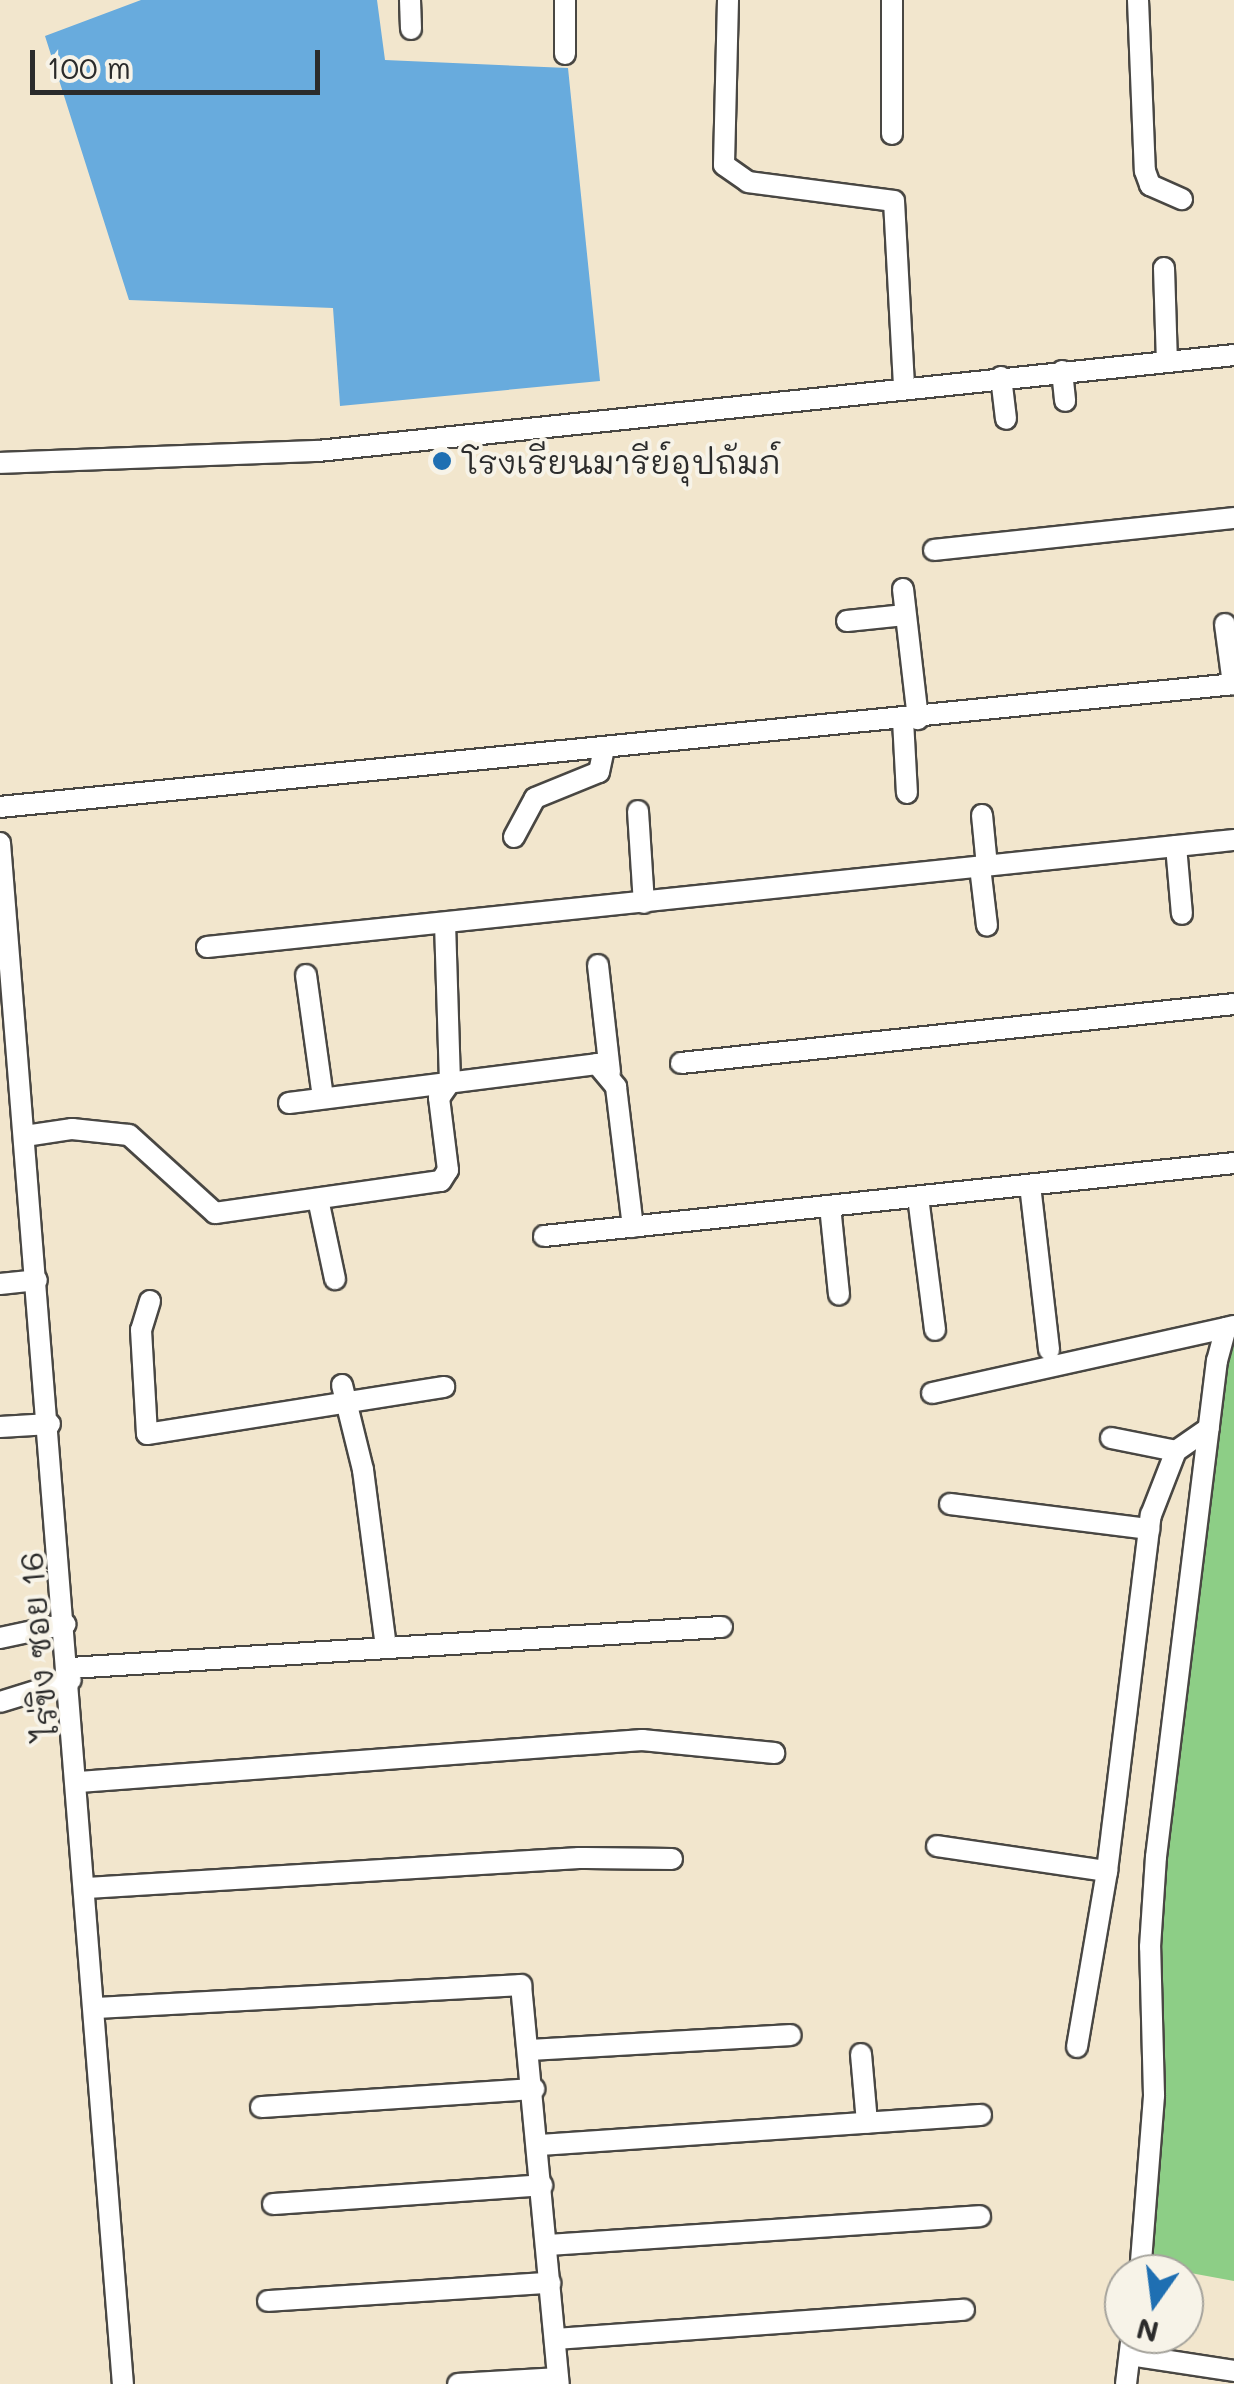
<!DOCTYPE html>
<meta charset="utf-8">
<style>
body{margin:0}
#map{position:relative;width:1234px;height:2384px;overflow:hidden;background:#f2e6cd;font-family:Mali,"Playpen Sans Thai",sans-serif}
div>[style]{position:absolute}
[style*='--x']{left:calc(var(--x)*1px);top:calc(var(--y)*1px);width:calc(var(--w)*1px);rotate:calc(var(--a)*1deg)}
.green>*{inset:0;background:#8dce86}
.water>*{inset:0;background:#68abdd}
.roads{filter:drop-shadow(2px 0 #494743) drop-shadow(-2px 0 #494743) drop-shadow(0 2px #494743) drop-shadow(0 -2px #494743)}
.minor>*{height:20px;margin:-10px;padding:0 10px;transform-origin:10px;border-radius:10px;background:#fff}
.dots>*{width:28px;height:28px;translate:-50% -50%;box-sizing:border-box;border:5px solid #f7f3e8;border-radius:50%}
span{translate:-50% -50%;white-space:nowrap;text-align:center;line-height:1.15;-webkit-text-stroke:8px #f7f3e8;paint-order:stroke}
.poi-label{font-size:32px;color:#2b2b2b}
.left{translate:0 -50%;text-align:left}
.street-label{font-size:32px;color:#2b2b2b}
.north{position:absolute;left:1104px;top:2254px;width:100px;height:100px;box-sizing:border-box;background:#f7f3e8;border:2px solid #a5a39c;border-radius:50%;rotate:194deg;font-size:28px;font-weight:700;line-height:40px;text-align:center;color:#2b2b2b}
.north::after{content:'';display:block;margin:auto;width:35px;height:45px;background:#1f6fb2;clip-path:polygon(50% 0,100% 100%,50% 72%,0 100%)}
.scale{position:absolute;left:30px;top:50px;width:290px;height:45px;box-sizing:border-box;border:5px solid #2b2b2b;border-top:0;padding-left:12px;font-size:30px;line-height:35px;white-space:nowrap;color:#2b2b2b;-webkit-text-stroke:8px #f7f3e8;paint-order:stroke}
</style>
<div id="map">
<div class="green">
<div style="clip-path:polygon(1234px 1335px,1234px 2281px,1147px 2265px,1156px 1901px,1223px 1351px)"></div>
</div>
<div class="water">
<div style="clip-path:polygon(141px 0,377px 0,385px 60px,568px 68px,600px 381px,340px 406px,333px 308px,129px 300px,45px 36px)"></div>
</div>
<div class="roads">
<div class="minor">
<div style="--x:410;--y:0;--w:29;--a:88"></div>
<div style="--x:728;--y:0;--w:165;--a:91.4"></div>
<div style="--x:724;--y:165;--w:29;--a:35"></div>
<div style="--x:748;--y:182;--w:147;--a:7.4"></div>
<div style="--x:894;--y:201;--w:185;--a:86.9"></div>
<div style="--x:892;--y:0;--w:134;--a:90"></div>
<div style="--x:1138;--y:0;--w:171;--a:87.7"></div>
<div style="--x:1145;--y:171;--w:15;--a:70"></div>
<div style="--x:1150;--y:185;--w:35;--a:24"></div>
<div style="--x:565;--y:54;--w:54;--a:-90"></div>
<div style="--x:1164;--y:268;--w:93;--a:88.2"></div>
<div style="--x:1062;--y:371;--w:30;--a:84"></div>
<div style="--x:1001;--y:377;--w:42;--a:83.2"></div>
<div style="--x:0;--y:463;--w:318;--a:-2.2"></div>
<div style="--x:318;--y:451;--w:921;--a:-5.98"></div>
<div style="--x:934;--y:550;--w:302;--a:-6.1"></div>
<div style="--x:903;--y:589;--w:131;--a:83.4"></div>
<div style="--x:847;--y:621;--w:58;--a:-5.9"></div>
<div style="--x:1225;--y:624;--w:61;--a:82.4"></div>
<div style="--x:903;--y:720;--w:73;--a:86.9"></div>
<div style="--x:0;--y:807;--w:1240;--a:-5.69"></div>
<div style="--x:638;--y:811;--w:92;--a:86.3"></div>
<div style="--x:982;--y:815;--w:51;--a:84.4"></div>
<div style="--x:514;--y:837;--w:44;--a:-61.7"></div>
<div style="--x:535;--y:798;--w:69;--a:-22.1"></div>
<div style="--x:599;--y:772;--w:25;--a:-78"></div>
<div style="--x:0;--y:843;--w:1546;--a:85.44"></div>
<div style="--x:1176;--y:846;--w:68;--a:85"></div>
<div style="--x:980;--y:867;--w:59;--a:83.2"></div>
<div style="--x:207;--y:947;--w:1033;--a:-5.95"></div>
<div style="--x:598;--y:965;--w:108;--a:83.6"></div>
<div style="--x:306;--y:975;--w:124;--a:82.1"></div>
<div style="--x:681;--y:1063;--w:556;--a:-6.09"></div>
<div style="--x:289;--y:1103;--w:310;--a:-7.2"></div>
<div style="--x:597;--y:1064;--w:30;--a:50"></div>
<div style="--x:616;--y:1087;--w:141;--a:83.1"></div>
<div style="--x:25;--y:1136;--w:48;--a:-8.5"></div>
<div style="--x:72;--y:1129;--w:57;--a:6"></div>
<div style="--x:129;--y:1135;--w:116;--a:42.2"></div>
<div style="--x:215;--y:1213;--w:228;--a:-8.1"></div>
<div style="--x:441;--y:1181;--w:13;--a:-58"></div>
<div style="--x:448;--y:1170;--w:73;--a:-97.1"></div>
<div style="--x:439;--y:1098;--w:19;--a:-55"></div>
<div style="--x:450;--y:1082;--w:158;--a:-91.8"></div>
<div style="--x:1030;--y:1185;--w:166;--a:83.4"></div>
<div style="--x:918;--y:1197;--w:134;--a:82.7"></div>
<div style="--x:318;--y:1199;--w:82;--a:78"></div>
<div style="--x:830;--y:1206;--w:89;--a:84.2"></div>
<div style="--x:544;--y:1236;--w:694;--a:-6.04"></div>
<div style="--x:0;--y:1284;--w:37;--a:-6"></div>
<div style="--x:150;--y:1301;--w:30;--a:107"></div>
<div style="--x:141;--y:1330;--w:104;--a:86.7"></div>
<div style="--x:147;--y:1434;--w:301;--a:-9"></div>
<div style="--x:342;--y:1385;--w:88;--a:76.1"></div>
<div style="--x:363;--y:1470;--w:177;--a:82.6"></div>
<div style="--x:932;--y:1393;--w:301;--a:-12.5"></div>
<div style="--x:0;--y:1427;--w:50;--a:-3.4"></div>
<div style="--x:1111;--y:1438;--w:66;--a:11.3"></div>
<div style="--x:950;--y:1504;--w:201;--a:7.2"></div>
<div style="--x:0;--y:1638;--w:67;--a:-12"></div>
<div style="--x:70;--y:1668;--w:653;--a:-3.6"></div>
<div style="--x:0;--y:1702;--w:74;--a:-17.2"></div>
<div style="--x:79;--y:1782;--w:565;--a:-4.27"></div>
<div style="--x:642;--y:1740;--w:133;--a:5.6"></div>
<div style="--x:937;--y:1846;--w:172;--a:8.4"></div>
<div style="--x:87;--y:1888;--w:493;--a:-3.5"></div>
<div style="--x:579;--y:1858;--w:93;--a:0.6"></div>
<div style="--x:97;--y:2008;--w:425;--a:-3.1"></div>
<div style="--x:521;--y:1985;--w:401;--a:84.6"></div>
<div style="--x:1077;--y:2047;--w:179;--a:-80.3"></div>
<div style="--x:1107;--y:1871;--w:359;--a:-83"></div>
<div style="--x:1151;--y:1515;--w:69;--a:-68.7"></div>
<div style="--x:1176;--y:1451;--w:40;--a:-34.9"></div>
<div style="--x:531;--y:2050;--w:260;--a:-3.3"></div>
<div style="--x:861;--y:2054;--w:69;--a:85"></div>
<div style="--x:261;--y:2107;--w:274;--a:-3.8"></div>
<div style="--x:539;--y:2145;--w:443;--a:-3.9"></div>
<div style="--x:273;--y:2204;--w:270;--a:-4"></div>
<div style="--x:547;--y:2245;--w:434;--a:-3.8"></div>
<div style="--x:1140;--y:2274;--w:180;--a:-85.5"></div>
<div style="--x:1154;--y:2095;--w:148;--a:-91.5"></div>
<div style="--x:1150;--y:1947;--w:90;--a:-86.2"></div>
<div style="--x:1156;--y:1857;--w:500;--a:-83"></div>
<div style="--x:1217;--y:1361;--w:34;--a:-75"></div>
<div style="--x:1226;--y:1328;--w:8;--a:-14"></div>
<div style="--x:268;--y:2301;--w:283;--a:-3.7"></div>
<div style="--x:555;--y:2339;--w:410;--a:-4.1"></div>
<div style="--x:1130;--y:2355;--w:105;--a:8.7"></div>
<div style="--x:458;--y:2384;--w:100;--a:-3.4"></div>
<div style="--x:1126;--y:2384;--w:50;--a:-83.2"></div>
</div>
</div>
<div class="dots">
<div style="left:442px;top:461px;background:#1f6fb2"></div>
</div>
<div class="poi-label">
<span class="left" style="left:462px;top:461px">โรงเรียนมารีย์อุปถัมภ์</span>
</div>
<div class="street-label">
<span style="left:38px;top:1646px;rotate:-95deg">ไร่ขิง ซอย 16</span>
</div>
<div class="north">N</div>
<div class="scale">100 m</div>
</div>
